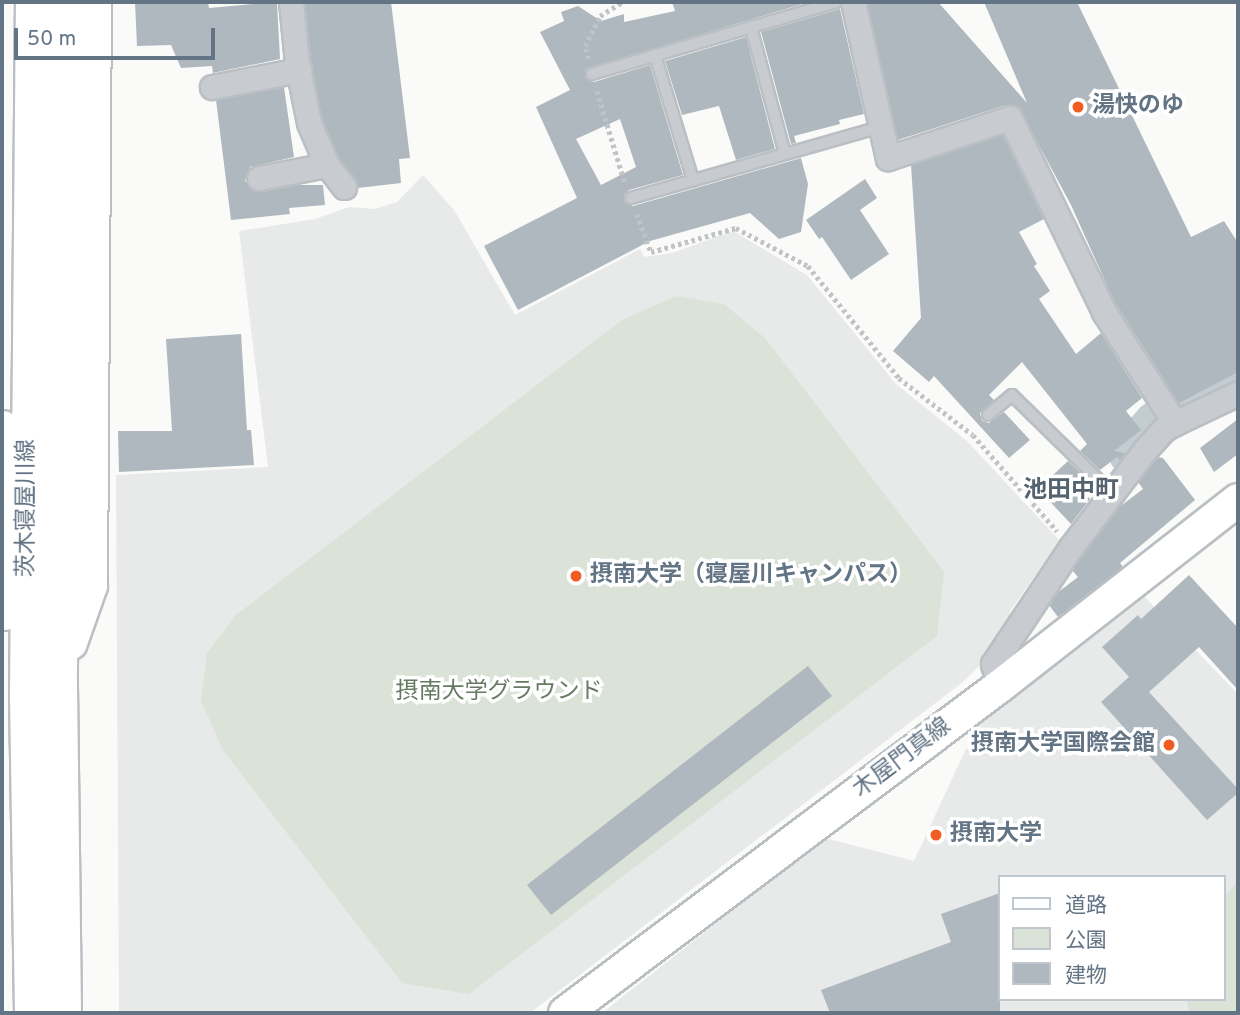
<!DOCTYPE html>
<meta charset="utf-8">
<style>
body{margin:0}
#map{position:relative;width:1240px;height:1015px;overflow:hidden;background:#fafaf8;font-family:Overpass,"Noto Sans JP",sans-serif}
div>[style]{position:absolute}
[style*='--x']{left:calc(var(--x)*1px);top:calc(var(--y)*1px);width:calc(var(--w)*1px);rotate:calc(var(--a)*1deg)}
.built>*{inset:0;background:#e8e9e9}
.green>*{inset:0;background:#dbe2d8}
.river>*{height:47px;margin:-23.5px;padding:0 23.5px;transform-origin:23.5px;border-radius:23.5px;background:#c2ccd1}
.building>*{inset:0;background:#b0b8bf}
.path>*{height:4.5px;margin-top:-2.25px;transform-origin:0;background:repeating-linear-gradient(90deg,#c1c4c6 0 3.5px,transparent 0 7px)}
.roads{filter:drop-shadow(2px 0 #babfc4) drop-shadow(-2px 0 #babfc4) drop-shadow(0 2px #babfc4) drop-shadow(0 -2px #babfc4)}
.service>*{height:10px;margin:-5px;padding:0 5px;transform-origin:5px;border-radius:5px;background:#c8ccd0}
.minor>*{height:23px;margin:-11.5px;padding:0 11.5px;transform-origin:11.5px;border-radius:11.5px;background:#c8ccd0}
.secondary>*{height:32px;margin:-16px;padding:0 16px;transform-origin:16px;border-radius:16px;background:#fff}
.primary>*{height:35px;margin:-17.5px;padding:0 17.5px;transform-origin:17.5px;border-radius:17.5px;background:#fff}
.dots>*{width:19px;height:19px;translate:-50% -50%;box-sizing:border-box;border:4px solid #fff;border-radius:50%}
span{translate:-50% -50%;white-space:nowrap;text-align:center;line-height:1.15;-webkit-text-stroke:7px #fff;paint-order:stroke}
.poi-label{font-size:23px;color:#637485;font-weight:700}
.left{translate:0 -50%;text-align:left}
.right{translate:-100% -50%;text-align:right}
.street-label{font-size:23px;color:#637485}
.park-label{font-size:23px;color:#667b62}
.neighbourhood-label{font-size:24px;color:#55626f;font-weight:700}
.frame{position:absolute;inset:0;border:4px solid #637485;pointer-events:none}
.legend{position:absolute;left:998px;top:875px;width:228px;height:126px;box-sizing:border-box;background:#fff;border:2px solid #c1c7ce;margin:0;padding:9px 12px;list-style:none;font-size:21px;color:#637485}
.legend li{display:flex;align-items:center;gap:14px;height:35px}
.legend b{width:35px;border:2px solid #c1c7ce}
.scale{position:absolute;left:14px;top:28px;width:201px;height:32px;box-sizing:border-box;border:4px solid #637485;border-top:0;padding-left:9px;font-size:21px;line-height:24px;white-space:nowrap;color:#637485;-webkit-text-stroke:5px #fff;paint-order:stroke}
</style>
<div id="map">
<div class="built">
<div style="clip-path:polygon(423px 175px,454px 210px,515px 315px,640px 249px,644px 257px,672px 253px,733px 231px,807px 275px,896px 384px,967px 441px,1060px 541px,1010px 611px,1007px 629px,994px 651px,963px 682px,530px 1013px,119px 1013px,116px 475px,268px 467px,239px 231px,315px 219px,349px 207px,375px 209px,397px 202px)"></div>
<div style="clip-path:polygon(evenodd,1138px 590px,1238px 694px,1238px 1013px,602px 1013px,825px 838px,914px 861px,982px 714px,1138px 590px,1000px 877px,1224px 877px,1224px 999px,1000px 999px,1000px 877px)"></div>
</div>
<div class="green">
<div style="clip-path:polygon(676px 296px,724px 304px,765px 338px,944px 572px,937px 636px,469px 994px,402px 983px,223px 750px,201px 701px,207px 653px,236px 615px,622px 320px)"></div>
<div style="clip-path:polygon(1238px 881px,1238px 1013px,1190px 1013px,1186px 999px,1224px 999px,1224px 897px)"></div>
</div>
<div class="river">
<div style="--x:1131;--y:452;--w:38;--a:-48"></div>
<div style="--x:1156;--y:424;--w:30;--a:-34"></div>
<div style="--x:1181;--y:407;--w:61;--a:-22"></div>
</div>
<div class="building">
<div style="clip-path:polygon(135px 2px,208px 2px,209px 8px,277px 2px,280px 59px,213px 73px,212px 66px,181px 68px,171px 45px,137px 46px)"></div>
<div style="clip-path:polygon(305px 2px,391px 2px,410px 158px,399px 159px,401px 183px,358px 188px,355px 178px,339px 158px,322px 119px,311px 61px)"></div>
<div style="clip-path:polygon(evenodd,672px 2px,809px 2px,586px 69px,585px 77px,594px 82px,650px 65px,683px 175px,629px 190px,624px 195px,624px 201px,633px 206px,801px 158px,808px 184px,801px 232px,779px 239px,750px 213px,650px 241px,518px 310px,484px 246px,577px 198px,536px 107px,570px 90px,540px 32px,564px 21px,561px 12px,578px 6px,601px 21px,624px 14px,624px 22px,675px 11px,672px 2px,620px 119px,636px 167px,601px 185px,576px 139px,620px 119px)"></div>
<div style="clip-path:polygon(867px 2px,938px 2px,1027px 103px,984px 2px,1077px 2px,1191px 237px,1224px 221px,1238px 243px,1238px 372px,1179px 403px,1114px 301px,1071px 205px,1018px 106px,1006px 105px,898px 140px)"></div>
<div style="clip-path:polygon(840px 9px,864px 114px,839px 120px,840px 124px,794px 136px,796px 143px,791px 144px,761px 32px)"></div>
<div style="clip-path:polygon(746px 37px,775px 149px,736px 160px,719px 106px,682px 115px,665px 61px)"></div>
<div style="clip-path:polygon(284px 87px,294px 157px,250px 167px,245px 181px,254px 191px,261px 192px,298px 185px,323px 185px,325px 205px,289px 208px,290px 214px,231px 220px,216px 100px)"></div>
<div style="clip-path:polygon(1003px 135px,1044px 219px,1019px 232px,1037px 264px,1034px 266px,1050px 291px,1039px 299px,1076px 354px,1101px 333px,1142px 398px,1126px 411px,1141px 430px,1114px 451px,1125px 453px,1120px 460px,1117px 457px,1100px 470px,1080px 451px,1087px 444px,1022px 362px,989px 395px,994px 400px,980px 413px,982px 421px,989px 423px,1004px 412px,1030px 440px,1009px 458px,934px 376px,929px 382px,893px 351px,921px 318px,911px 165px)"></div>
<div style="clip-path:polygon(865px 179px,877px 198px,860px 210px,889px 254px,851px 280px,822px 237px,819px 239px,806px 220px)"></div>
<div style="clip-path:polygon(241px 334px,247px 430px,251px 430px,254px 465px,119px 472px,118px 431px,172px 431px,166px 339px)"></div>
<div style="clip-path:polygon(1238px 419px,1238px 454px,1214px 472px,1200px 448px)"></div>
<div style="clip-path:polygon(1157px 457px,1163px 458px,1195px 500px,1120px 563px,1123px 567px,1058px 617px,1049px 605px,1057px 593px,1078px 577px,1072px 570px,1118px 508px,1143px 489px,1138px 482px)"></div>
<div style="clip-path:polygon(1068px 461px,1088px 480px,1079px 486px,1090px 499px,1071px 524px,1038px 489px)"></div>
<div style="clip-path:polygon(1189px 575px,1238px 628px,1238px 690px,1199px 647px,1149px 692px,1238px 789px,1238px 793px,1207px 820px,1101px 702px,1129px 677px,1102px 647px,1138px 615px,1141px 619px)"></div>
<div style="clip-path:polygon(808px 666px,832px 696px,551px 915px,527px 885px)"></div>
<div style="clip-path:polygon(1000px 893px,1000px 1013px,830px 1013px,821px 990px,951px 942px,941px 914px)"></div>
</div>
<div class="path">
<div style="--x:588;--y:59;--w:13;--a:-103"></div>
<div style="--x:585;--y:46;--w:34;--a:-63"></div>
<div style="--x:600;--y:16;--w:26;--a:-32"></div>
<div style="--x:597;--y:91;--w:96;--a:73.1"></div>
<div style="--x:637;--y:214;--w:40;--a:69.8"></div>
<div style="--x:651;--y:252;--w:88;--a:-15.8"></div>
<div style="--x:736;--y:228;--w:81;--a:27.8"></div>
<div style="--x:808;--y:266;--w:144;--a:50.9"></div>
<div style="--x:899;--y:378;--w:93;--a:37.6"></div>
<div style="--x:973;--y:435;--w:128;--a:48.8"></div>
</div>
<div class="roads">
<div class="service">
<div style="--x:751;--y:27;--w:131;--a:75"></div>
<div style="--x:655;--y:55;--w:131;--a:73.1"></div>
<div style="--x:592;--y:74;--w:254;--a:-16.4"></div>
<div style="--x:631;--y:198;--w:260;--a:-15.9"></div>
<div style="--x:988;--y:415;--w:31;--a:-40"></div>
<div style="--x:1012;--y:395;--w:139;--a:44.4"></div>
</div>
<div class="minor">
<div style="--x:291;--y:2;--w:61;--a:84.4"></div>
<div style="--x:297;--y:63;--w:61;--a:78.7"></div>
<div style="--x:309;--y:123;--w:46;--a:66.8"></div>
<div style="--x:327;--y:165;--w:28;--a:52"></div>
<div style="--x:853;--y:2;--w:160;--a:77.4"></div>
<div style="--x:888;--y:158;--w:128;--a:-18.2"></div>
<div style="--x:1010;--y:118;--w:216;--a:64.1"></div>
<div style="--x:1104;--y:312;--w:132;--a:57.4"></div>
<div style="--x:212;--y:87;--w:89;--a:-11.1"></div>
<div style="--x:259;--y:178;--w:69;--a:-10.8"></div>
<div style="--x:1000;--y:686;--w:23;--a:-108"></div>
<div style="--x:993;--y:664;--w:141;--a:-56.3"></div>
<div style="--x:1071;--y:547;--w:122;--a:-52.7"></div>
<div style="--x:1145;--y:450;--w:30;--a:-48"></div>
<div style="--x:1165;--y:428;--w:81;--a:-25.6"></div>
</div>
<div class="secondary">
<div style="--x:565;--y:1013;--w:544;--a:-36.93"></div>
<div style="--x:1000;--y:686;--w:302;--a:-38"></div>
</div>
<div class="primary">
<div style="--x:2;--y:428;--w:184;--a:89.4"></div>
<div style="--x:69;--y:642;--w:60;--a:-70.7"></div>
<div style="--x:89;--y:585;--w:583;--a:-89.61"></div>
<div style="--x:32;--y:1013;--w:316;--a:-90.9"></div>
<div style="--x:27;--y:697;--w:695;--a:-89.51"></div>
<div style="--x:63;--y:1013;--w:344;--a:-90.7"></div>
<div style="--x:59;--y:669;--w:667;--a:-89.57"></div>
</div>
</div>
<div class="dots">
<div style="left:1078px;top:107px;background:#f05c21"></div>
<div style="left:576px;top:576px;background:#f05c21"></div>
<div style="left:1169px;top:745px;background:#f05c21"></div>
<div style="left:936px;top:835px;background:#f05c21"></div>
</div>
<div class="poi-label">
<span class="left" style="left:1092px;top:107px">湯快のゆ</span>
<span class="left" style="left:590px;top:576px">摂南大学（寝屋川キャンパス）</span>
<span class="right" style="left:1155px;top:745px">摂南大学国際会館</span>
<span class="left" style="left:950px;top:835px">摂南大学</span>
</div>
<div class="street-label">
<span style="left:28px;top:508px;rotate:-90deg">茨木寝屋川線</span>
<span style="left:903px;top:759px;rotate:-37deg">木屋門真線</span>
</div>
<div class="park-label">
<span style="left:499px;top:693px">摂南大学グラウンド</span>
</div>
<div class="neighbourhood-label">
<span style="left:1071px;top:492px">池田中町</span>
</div>
<div class="frame"></div>
<ul class="legend">
<li><b style="height:9px;background:#fff"></b>道路</li>
<li><b style="height:19px;background:#dbe2d8"></b>公園</li>
<li><b style="height:19px;background:#b0b8bf"></b>建物</li>
</ul>
<div class="scale">50 m</div>
</div>
